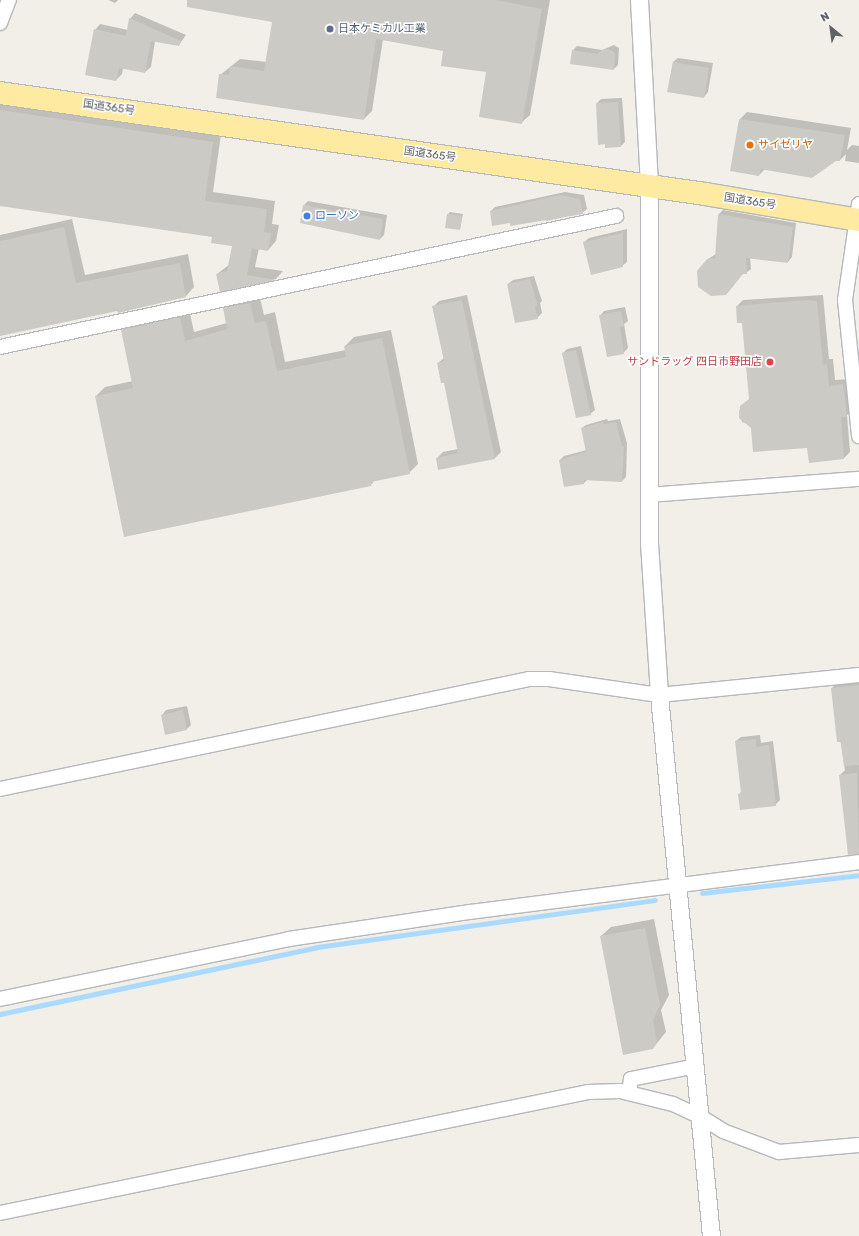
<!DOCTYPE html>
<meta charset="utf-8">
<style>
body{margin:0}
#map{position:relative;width:859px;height:1236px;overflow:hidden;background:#f1efe8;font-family:Rubik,"Noto Sans JP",sans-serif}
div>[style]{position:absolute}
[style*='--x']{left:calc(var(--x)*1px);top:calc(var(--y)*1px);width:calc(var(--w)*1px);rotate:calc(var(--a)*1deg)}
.shadow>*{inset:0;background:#0003}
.stream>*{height:5px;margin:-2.5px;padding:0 2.5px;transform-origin:2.5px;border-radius:2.5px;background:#aadaff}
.building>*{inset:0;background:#cccac5}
.roads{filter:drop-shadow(1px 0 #b5b8bc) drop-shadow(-1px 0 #b5b8bc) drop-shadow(0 1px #b5b8bc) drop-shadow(0 -1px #b5b8bc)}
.minor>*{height:14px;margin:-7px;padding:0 7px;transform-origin:7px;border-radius:7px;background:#fff}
.tertiary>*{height:17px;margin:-8.5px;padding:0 8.5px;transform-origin:8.5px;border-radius:8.5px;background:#fff}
.trunk>*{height:22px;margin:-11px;padding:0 11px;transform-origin:11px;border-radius:11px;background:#feeaa1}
.dots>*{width:11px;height:11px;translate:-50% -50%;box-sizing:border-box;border:2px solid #fff;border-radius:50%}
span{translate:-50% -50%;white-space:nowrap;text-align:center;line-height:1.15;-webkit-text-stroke:3px #fff;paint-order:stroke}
.service-label{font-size:11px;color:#4e5e75}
.left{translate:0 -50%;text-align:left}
.street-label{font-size:11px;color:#5f6368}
.food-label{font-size:11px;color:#c56008}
.shop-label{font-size:11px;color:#366cbe}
.health-label{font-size:11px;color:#be3a42}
.right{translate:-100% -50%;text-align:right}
.north{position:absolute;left:811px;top:8px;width:40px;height:40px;-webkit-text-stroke:3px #fff;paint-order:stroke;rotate:331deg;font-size:11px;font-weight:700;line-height:16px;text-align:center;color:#5f6368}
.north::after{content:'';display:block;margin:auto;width:14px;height:18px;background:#5f6368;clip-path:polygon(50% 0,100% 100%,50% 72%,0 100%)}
</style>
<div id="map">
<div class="shadow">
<div style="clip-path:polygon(108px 0,118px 0,115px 3px)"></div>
<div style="clip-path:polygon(197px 0,550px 0,530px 115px,521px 123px,488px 71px,444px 50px,383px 39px,372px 111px,364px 119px,220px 75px,240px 59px,267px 62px,273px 21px)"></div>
<div style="clip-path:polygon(135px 13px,186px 35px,179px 45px,155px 41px,151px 67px,145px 72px,123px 68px,122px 74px,116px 80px,95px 30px,100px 24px,128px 30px,130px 19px)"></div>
<div style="clip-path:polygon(614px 45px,619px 48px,618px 65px,614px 69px,573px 50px,577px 46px,602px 50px)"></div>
<div style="clip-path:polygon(678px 58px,713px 63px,708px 92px,704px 97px,668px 91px,673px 62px)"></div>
<div style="clip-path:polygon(622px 98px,625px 142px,621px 146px,606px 143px,597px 103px,601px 99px)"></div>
<div style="clip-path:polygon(0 100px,221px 134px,213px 192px,275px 201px,272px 224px,279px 225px,276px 241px,268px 250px,259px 248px,255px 267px,283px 271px,276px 279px,221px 290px,217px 274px,230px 264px,233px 245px,213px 236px,0 205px)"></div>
<div style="clip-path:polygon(747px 112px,851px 128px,847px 150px,852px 145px,859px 146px,859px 163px,845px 161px,846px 154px,840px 160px,765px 169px,759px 175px,732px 170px,740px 119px)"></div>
<div style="clip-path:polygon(565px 192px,584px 195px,587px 209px,582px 213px,546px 221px,546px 218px,511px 222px,491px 211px,495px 207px)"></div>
<div style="clip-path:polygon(308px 201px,387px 215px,384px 235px,380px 239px,304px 205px)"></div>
<div style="clip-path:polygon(723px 210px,796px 223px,792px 257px,788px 262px,750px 257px,751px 269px,746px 273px,708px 259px,716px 254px,719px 214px)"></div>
<div style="clip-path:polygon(450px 212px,463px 214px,460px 229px,448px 214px)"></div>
<div style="clip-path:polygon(72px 219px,85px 275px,188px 254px,194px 287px,186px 296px,0 335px,0 235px)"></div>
<div style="clip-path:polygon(627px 229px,627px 262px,622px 266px,584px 242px,589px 238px)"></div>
<div style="clip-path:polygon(534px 276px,542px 301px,540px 303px,542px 313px,537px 318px,508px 284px,513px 280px)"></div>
<div style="clip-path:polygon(259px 294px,264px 315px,275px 312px,285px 362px,346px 350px,345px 346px,354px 337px,391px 330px,418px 464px,409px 473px,375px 480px,371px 485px,96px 396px,105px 387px,133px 381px,122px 330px,131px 321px,189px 309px,194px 332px,227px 323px,224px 309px,234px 299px)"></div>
<div style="clip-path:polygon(467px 295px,501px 452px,495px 458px,437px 458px,443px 452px,458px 449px,445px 382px,438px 363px,444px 358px,433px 307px,439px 301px)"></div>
<div style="clip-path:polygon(823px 295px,829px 359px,833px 359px,835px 380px,849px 379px,852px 410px,847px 415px,850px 452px,844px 458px,810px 462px,808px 447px,742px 422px,739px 411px,750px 399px,743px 322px,737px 306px,743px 300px)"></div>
<div style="clip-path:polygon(625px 307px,628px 321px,624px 324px,628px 348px,623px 353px,600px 316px,604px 311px)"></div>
<div style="clip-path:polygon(581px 346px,595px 410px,590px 414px,563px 353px,567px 349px)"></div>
<div style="clip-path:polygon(607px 419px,608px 421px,620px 419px,627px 443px,626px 477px,622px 481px,587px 480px,584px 483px,560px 460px,564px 456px,587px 450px,582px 428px,586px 425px)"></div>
<div style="clip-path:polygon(859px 681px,859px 848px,848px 849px,840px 775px,845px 770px,832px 688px,836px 683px)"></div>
<div style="clip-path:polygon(187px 706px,191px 725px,187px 729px,162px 715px,166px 710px)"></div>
<div style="clip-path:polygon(760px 735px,761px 743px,773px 741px,780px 800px,775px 805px,739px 794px,742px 791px,736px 741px,741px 737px)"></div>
<div style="clip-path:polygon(654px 919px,669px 995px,661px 1010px,666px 1032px,653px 1048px,601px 936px,611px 927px)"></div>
</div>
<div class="stream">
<div style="--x:702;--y:893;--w:158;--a:-6.5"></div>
<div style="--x:0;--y:1014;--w:324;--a:-11.9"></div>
<div style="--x:317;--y:947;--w:341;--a:-7.9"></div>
</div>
<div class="building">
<div style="clip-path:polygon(187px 0,496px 0,542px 9px,522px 124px,479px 117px,486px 72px,441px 66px,443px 51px,376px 39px,364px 120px,216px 98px,219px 74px,229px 75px,230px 66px,264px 71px,272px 22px,187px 7px)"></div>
<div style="clip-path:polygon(129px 18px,181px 41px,179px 46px,151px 41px,145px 73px,119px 68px,116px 81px,85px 75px,94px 29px,126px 36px)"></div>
<div style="clip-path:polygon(604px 49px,609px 49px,615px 53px,614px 70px,570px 64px,572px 50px,597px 54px)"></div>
<div style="clip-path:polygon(673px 62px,709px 68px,704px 98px,667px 92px)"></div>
<div style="clip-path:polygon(618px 102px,621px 147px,605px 148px,605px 144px,598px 145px,596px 103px)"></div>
<div style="clip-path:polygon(0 110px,213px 142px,205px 201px,267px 209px,264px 232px,271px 233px,268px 251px,252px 248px,247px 275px,276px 280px,220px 292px,216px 274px,227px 271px,232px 246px,211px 243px,212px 237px,0 206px)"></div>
<div style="clip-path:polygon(739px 119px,845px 135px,840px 161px,836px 161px,812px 178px,761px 169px,759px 176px,730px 171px)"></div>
<div style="clip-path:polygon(560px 195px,580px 199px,583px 214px,510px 226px,510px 223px,492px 226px,490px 211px)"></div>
<div style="clip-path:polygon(303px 205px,383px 219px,380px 240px,300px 223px)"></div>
<div style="clip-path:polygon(447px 214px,462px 216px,460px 230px,445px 228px)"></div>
<div style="clip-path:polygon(718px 214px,793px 227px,788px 263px,746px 258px,747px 274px,743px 274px,726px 295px,711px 296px,698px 287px,697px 271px,707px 259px,715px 258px)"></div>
<div style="clip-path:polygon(64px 227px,76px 283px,180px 263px,186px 297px,118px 313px,117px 311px,0 336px,0 241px)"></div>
<div style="clip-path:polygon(623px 233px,623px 267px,591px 275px,583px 242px)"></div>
<div style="clip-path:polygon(530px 279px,538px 306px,535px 307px,538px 319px,515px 323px,507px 284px)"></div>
<div style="clip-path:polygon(462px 300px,495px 459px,438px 470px,436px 458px,458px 453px,444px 383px,441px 383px,437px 363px,444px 361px,432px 306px)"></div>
<div style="clip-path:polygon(806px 300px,817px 301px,823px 365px,827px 364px,829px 386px,843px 384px,847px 417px,841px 417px,844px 459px,809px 463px,807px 448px,753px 452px,751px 428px,739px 418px,740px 406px,749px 399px,742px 323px,737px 323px,736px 306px)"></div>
<div style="clip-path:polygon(250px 303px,255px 323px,266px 321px,277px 371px,346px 357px,344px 346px,382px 338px,410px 474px,371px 482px,371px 486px,124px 537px,95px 396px,133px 388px,121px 330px,180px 317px,185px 341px,227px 329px,223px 308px)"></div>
<div style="clip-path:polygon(621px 311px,624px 326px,620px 327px,624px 354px,607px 357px,599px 315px)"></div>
<div style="clip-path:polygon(576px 350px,591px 415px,576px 418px,562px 353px)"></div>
<div style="clip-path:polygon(603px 422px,604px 424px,616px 422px,622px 446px,624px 446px,622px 482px,584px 480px,584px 484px,564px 487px,559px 460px,586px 452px,581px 428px)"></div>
<div style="clip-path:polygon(859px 685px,859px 765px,844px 766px,841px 742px,837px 742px,831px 688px)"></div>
<div style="clip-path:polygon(183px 710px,187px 730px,165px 735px,161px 715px)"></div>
<div style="clip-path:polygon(756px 739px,756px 747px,769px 745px,776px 806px,740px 810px,738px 794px,741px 793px,735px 741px)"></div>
<div style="clip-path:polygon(857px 773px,859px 854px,848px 855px,839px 775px)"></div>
<div style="clip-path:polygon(645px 928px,660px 1005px,653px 1020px,657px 1042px,653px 1049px,623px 1055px,600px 936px)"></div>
</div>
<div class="roads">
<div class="minor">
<div style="--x:0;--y:23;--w:25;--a:-69"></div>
<div style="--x:859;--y:204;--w:97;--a:98.3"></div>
<div style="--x:845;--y:300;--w:137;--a:84.1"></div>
<div style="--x:0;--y:347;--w:630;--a:-12.01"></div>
<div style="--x:649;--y:495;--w:211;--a:-4.4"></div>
<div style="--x:0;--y:789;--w:540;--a:-11.75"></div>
<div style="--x:529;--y:679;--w:20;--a:0"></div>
<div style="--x:549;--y:679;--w:111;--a:8.3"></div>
<div style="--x:659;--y:695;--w:201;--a:-5.7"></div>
<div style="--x:0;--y:999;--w:295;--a:-11.7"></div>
<div style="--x:289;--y:939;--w:183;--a:-8.5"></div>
<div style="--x:470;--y:912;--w:392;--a:-7.3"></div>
<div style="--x:629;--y:1093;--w:14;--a:-82"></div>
<div style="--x:631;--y:1079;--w:66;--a:-11.3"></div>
<div style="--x:0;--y:1213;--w:600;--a:-11.63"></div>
<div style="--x:588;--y:1092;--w:32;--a:-2"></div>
<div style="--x:620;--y:1091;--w:55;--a:13.8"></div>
<div style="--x:673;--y:1104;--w:31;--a:25"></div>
<div style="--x:701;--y:1117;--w:26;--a:32"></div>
<div style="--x:723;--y:1131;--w:60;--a:20.6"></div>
<div style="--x:779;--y:1152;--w:80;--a:-5"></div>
</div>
<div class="tertiary">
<div style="--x:639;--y:0;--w:187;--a:86.9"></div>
<div style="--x:649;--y:187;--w:356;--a:90"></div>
<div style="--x:649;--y:543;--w:152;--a:86.2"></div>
<div style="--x:659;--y:695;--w:543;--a:84.51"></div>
</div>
<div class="trunk">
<div style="--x:0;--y:93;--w:712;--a:8.15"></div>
<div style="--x:705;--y:194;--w:156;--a:9.6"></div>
</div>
</div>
<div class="dots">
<div style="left:330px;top:29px;background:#5c6f8a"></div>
<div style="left:750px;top:145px;background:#e8710a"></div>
<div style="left:307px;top:216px;background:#3f7fe0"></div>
<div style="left:770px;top:362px;background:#e0444e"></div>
</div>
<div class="service-label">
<span class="left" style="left:338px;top:29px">日本ケミカル工業</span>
</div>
<div class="street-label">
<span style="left:109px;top:108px;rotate:8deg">国道365号</span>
<span style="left:430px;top:155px;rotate:8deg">国道365号</span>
<span style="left:750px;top:202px;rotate:9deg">国道365号</span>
</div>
<div class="food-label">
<span class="left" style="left:758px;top:145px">サイゼリヤ</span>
</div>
<div class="shop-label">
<span class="left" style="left:315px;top:216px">ローソン</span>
</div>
<div class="health-label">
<span class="right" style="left:762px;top:362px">サンドラッグ 四日市野田店</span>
</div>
<div class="north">N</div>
</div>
